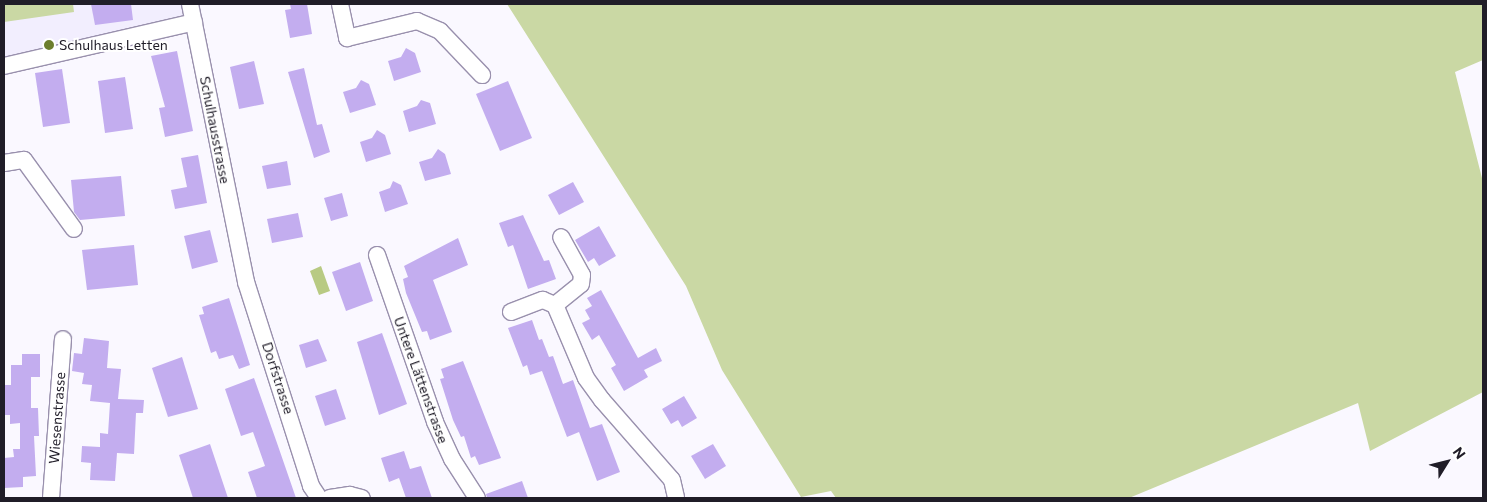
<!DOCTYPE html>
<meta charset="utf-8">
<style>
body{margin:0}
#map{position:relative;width:1487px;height:502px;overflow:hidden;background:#faf8ff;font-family:Commissioner,sans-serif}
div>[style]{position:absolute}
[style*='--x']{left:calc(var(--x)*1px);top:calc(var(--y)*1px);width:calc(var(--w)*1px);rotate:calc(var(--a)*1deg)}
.built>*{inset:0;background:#f2eefe}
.green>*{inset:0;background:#cad8a4}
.water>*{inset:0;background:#b8ca83}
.building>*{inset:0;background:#c3adef}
.roads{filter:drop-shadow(1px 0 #9990ad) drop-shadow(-1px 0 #9990ad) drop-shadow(0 1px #9990ad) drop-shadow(0 -1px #9990ad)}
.minor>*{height:16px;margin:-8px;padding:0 8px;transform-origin:8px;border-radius:8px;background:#fff}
.dots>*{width:14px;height:14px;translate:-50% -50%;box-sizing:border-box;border:2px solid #fff;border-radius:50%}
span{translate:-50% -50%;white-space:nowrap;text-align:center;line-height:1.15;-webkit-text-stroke:4px #fff;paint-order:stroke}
.poi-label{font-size:14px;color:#201d28}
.left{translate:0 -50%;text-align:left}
.street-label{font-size:14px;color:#201d28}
.frame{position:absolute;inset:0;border:5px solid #201d28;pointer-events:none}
.north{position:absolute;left:1422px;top:437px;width:50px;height:50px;-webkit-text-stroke:4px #fff;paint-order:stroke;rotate:54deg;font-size:14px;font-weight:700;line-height:20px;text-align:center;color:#201d28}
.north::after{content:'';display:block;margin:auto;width:18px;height:22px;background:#201d28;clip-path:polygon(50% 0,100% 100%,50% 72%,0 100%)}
</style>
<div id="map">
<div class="built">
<div style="clip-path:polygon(4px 4px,182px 4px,186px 24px,4px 65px)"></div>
</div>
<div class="green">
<div style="clip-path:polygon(4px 4px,73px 4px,74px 12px,4px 22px)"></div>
<div style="clip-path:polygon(507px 4px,1483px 4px,1483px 60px,1455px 72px,1483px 182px,1483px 392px,1370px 451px,1358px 403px,1129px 498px,836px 498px,831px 491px,801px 497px,722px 370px,686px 286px)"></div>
</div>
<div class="water">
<div style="clip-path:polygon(321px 266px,330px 291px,319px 295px,310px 271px)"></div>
</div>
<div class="building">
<div style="clip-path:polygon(91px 4px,131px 4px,133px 20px,95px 25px)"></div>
<div style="clip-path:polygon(290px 4px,307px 4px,312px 34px,290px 38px,285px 10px,291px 9px)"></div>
<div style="clip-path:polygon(406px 48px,415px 53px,421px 72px,394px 81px,388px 61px,401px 57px)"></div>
<div style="clip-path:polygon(177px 51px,193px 131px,165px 137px,159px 108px,165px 107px,151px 56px)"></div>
<div style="clip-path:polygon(254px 61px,264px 104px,239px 109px,230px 67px)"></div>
<div style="clip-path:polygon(304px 68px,317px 125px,322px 124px,330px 152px,314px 158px,288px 72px)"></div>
<div style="clip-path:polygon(62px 69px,70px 123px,43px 127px,35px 73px)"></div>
<div style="clip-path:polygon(125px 77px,133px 129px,105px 133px,98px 81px)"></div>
<div style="clip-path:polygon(361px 80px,369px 84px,376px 105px,350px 113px,343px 92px,356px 88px)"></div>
<div style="clip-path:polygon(508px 81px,532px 138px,500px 151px,476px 94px)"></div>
<div style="clip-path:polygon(421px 100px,430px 103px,436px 124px,409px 132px,403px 111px,417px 106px)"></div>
<div style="clip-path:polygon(377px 130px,385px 135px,391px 154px,366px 162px,360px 142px,372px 138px)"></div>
<div style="clip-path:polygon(438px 149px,445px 154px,451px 174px,425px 181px,419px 162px,432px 158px)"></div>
<div style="clip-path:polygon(198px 155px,207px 203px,175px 209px,171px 190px,187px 187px,181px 158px)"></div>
<div style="clip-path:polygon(287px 161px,291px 185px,267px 189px,262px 166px)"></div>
<div style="clip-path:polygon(121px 176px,125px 216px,80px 220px,74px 212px,71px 180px)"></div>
<div style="clip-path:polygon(393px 181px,401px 185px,408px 204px,385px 212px,379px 192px,390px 188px)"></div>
<div style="clip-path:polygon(573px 182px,584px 202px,559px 215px,548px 195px)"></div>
<div style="clip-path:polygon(342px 193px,348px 216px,331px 221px,324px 198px)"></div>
<div style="clip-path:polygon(298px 213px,303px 237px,272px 243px,267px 219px)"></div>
<div style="clip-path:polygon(523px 215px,544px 261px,549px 260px,556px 279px,528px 289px,513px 245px,508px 247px,499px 223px)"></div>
<div style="clip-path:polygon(599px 226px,616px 256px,599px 266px,594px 258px,588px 262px,575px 240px)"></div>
<div style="clip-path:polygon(210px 230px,218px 262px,192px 269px,184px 236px)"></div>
<div style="clip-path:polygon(458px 238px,468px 265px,433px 280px,452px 332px,430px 340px,427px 331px,422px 332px,406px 293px,403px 279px,408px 277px,404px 266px)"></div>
<div style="clip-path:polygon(134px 245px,138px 285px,87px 290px,82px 250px)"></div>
<div style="clip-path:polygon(360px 262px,373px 301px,346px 311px,332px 272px)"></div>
<div style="clip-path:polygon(601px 290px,638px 358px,656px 348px,662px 361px,644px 370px,648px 377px,624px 391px,611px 368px,616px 365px,599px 335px,592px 340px,582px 323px,590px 319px,585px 310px,592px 306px,587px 298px)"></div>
<div style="clip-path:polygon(229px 298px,250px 365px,239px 369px,233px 355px,219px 359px,216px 351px,211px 353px,199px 315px,204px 314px,202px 307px)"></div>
<div style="clip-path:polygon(532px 320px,539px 340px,542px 339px,549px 357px,553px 356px,563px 384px,573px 380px,590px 428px,602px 424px,620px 472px,597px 481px,579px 432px,567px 437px,542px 371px,530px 375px,527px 365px,523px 367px,508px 328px)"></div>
<div style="clip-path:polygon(382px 333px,407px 404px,379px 415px,357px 342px)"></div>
<div style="clip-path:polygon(84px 338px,109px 341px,107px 368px,121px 369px,118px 399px,144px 400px,143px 413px,136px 413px,134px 454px,117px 453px,115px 481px,90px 480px,91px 463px,81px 462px,82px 446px,100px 447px,100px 433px,108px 434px,110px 403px,90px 401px,92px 385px,82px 384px,84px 373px,72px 371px,74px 353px,82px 354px)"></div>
<div style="clip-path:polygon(318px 339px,327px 361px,306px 368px,299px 345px)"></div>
<div style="clip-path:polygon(22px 354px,40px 354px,40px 377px,31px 377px,31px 408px,38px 408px,39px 436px,34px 436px,36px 476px,23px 477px,23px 487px,4px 488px,4px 458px,14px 457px,13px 449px,20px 449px,20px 423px,10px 424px,10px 415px,4px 415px,4px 385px,11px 385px,11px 365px,22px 365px)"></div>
<div style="clip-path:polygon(182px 357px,198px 409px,168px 417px,152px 368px)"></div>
<div style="clip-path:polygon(463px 361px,501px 458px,479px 465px,475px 456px,471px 458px,464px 436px,461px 437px,453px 420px,440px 379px,444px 378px,441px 369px)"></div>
<div style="clip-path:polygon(254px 378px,277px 443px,296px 498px,257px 498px,248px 472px,265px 466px,253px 432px,241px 436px,225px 389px)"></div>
<div style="clip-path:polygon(336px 389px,346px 419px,325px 426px,315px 396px)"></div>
<div style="clip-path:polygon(684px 396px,697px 418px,682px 427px,678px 420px,671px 424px,662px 409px)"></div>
<div style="clip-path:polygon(210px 444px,228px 498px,193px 498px,179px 455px)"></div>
<div style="clip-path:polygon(713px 444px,726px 466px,705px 479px,691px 456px)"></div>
<div style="clip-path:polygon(404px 451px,410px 469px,421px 466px,432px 498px,406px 498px,399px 478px,389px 482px,381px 458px)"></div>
<div style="clip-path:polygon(522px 481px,528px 498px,487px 498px,486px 494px)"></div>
</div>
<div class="roads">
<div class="minor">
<div style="--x:190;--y:4;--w:284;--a:78.6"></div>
<div style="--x:246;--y:282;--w:214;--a:72.3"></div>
<div style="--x:311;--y:486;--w:14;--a:56"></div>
<div style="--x:340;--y:4;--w:35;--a:78"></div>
<div style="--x:347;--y:38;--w:72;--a:-13.7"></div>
<div style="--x:417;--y:21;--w:25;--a:23"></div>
<div style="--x:440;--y:31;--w:61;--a:46.3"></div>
<div style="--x:4;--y:66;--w:195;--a:-13"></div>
<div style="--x:4;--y:163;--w:20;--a:-9"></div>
<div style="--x:24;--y:160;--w:85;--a:54.1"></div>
<div style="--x:377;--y:255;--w:177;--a:70.8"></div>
<div style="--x:435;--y:422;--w:41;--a:65.3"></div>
<div style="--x:452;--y:459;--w:46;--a:57.3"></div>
<div style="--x:555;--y:305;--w:33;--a:-39"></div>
<div style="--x:581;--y:284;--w:9;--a:-84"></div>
<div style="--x:582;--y:275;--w:43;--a:-118.9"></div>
<div style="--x:511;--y:312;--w:34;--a:-21"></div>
<div style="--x:543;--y:300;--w:13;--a:23"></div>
<div style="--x:555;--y:305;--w:79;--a:67"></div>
<div style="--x:586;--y:378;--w:27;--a:54"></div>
<div style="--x:602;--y:400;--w:106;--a:48.8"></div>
<div style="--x:672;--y:480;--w:18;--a:77"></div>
<div style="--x:51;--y:498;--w:159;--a:-85.7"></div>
<div style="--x:330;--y:498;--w:20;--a:-9"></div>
<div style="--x:350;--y:495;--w:12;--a:14"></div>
</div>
</div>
<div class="dots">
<div style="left:49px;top:45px;background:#6d7e2d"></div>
</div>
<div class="poi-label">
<span class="left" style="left:59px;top:45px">Schulhaus Letten</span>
</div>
<div class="street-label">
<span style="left:215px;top:130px;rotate:79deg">Schulhausstrasse</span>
<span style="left:278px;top:378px;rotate:72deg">Dorfstrasse</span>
<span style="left:421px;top:380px;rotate:70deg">Untere Lättenstrasse</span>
<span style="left:57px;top:418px;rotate:-86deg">Wiesenstrasse</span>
</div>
<div class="frame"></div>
<div class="north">N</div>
</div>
